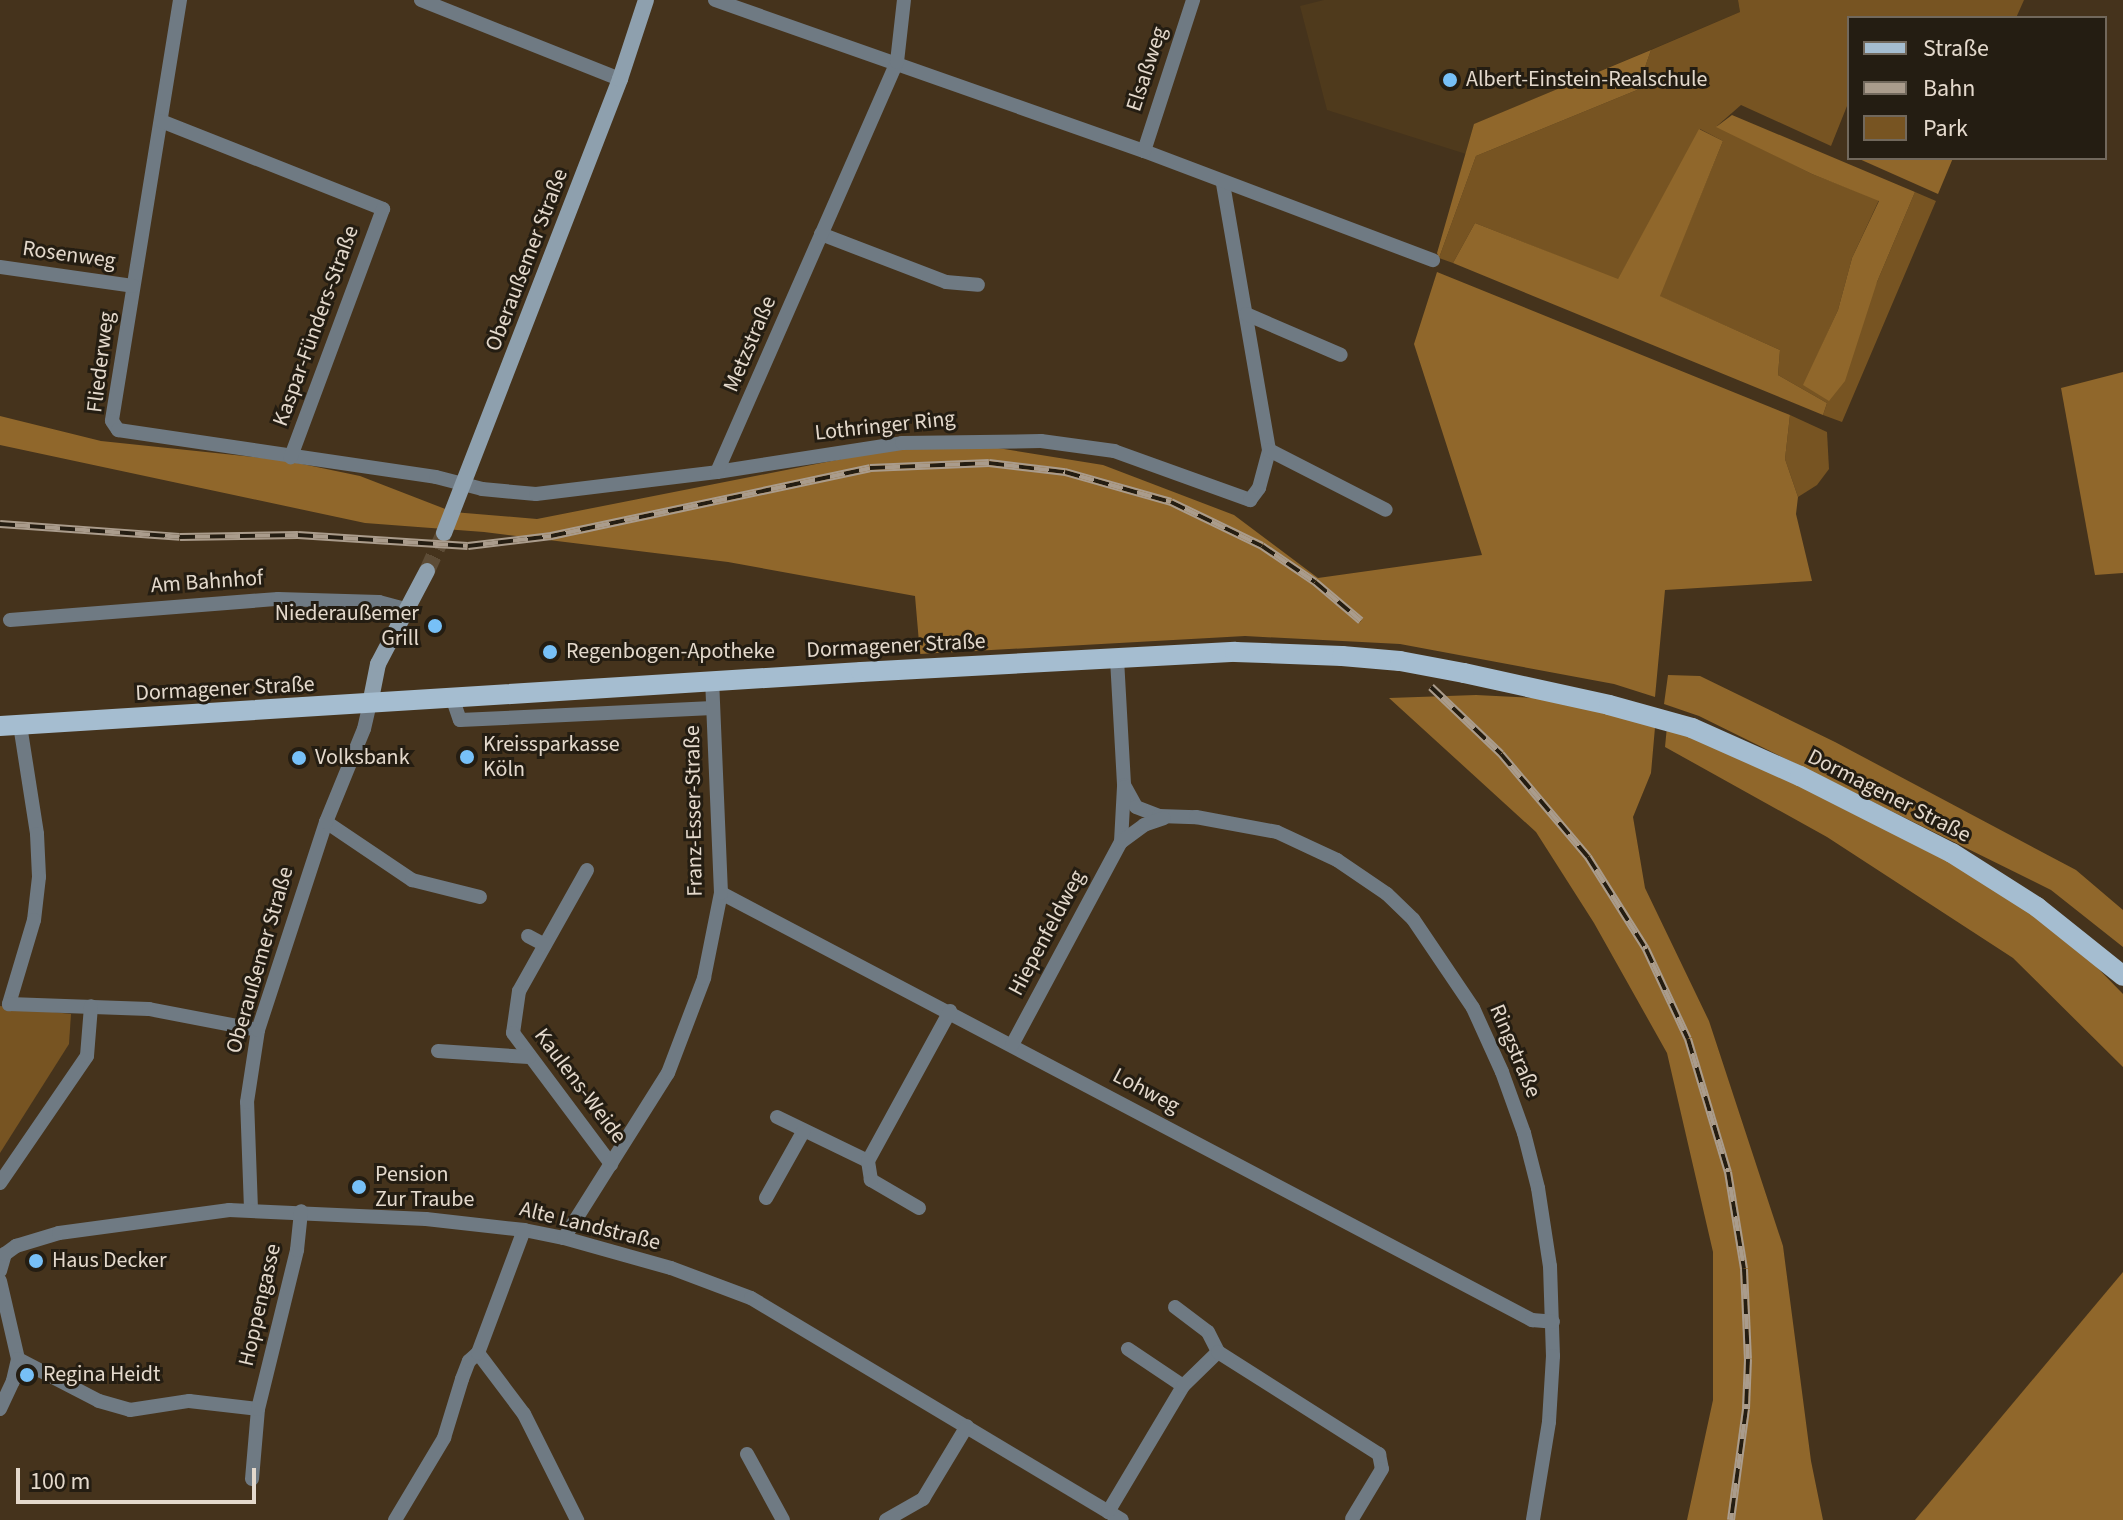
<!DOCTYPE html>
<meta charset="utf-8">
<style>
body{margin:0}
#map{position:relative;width:2123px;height:1520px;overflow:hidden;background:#45331c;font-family:"Source Sans 3",sans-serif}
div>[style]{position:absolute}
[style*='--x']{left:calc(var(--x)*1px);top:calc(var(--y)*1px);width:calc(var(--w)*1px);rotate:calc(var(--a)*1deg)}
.built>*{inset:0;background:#4f3a1c}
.green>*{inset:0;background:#775422}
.forest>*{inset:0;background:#90672b}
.secondary-tunnel>*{height:16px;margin-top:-8px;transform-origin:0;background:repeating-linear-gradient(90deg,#5d4c36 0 16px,transparent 0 24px)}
.street>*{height:14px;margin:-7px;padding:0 7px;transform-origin:7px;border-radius:7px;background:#6f7a83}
.secondary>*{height:16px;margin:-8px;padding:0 8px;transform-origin:8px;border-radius:8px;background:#8ea0ae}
.primary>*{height:20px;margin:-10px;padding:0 10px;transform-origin:10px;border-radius:10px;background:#a5bdd0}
.rail>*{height:8px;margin-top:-4px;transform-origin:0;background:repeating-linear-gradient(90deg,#241d12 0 15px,#aa9c8c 0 30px);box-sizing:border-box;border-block:2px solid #aa9c8c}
.primary-bridge>*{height:20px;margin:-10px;padding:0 10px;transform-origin:10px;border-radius:10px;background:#a5bdd0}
.dots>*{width:22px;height:22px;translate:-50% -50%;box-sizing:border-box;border:4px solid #241d12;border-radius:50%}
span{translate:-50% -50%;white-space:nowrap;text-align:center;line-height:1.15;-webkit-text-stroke:6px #241d12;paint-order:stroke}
.street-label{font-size:22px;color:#e4d9cc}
.poi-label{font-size:22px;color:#e4d9cc}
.left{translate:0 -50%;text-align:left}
.right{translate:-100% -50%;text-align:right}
.legend{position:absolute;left:1847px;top:16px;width:260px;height:144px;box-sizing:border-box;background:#241d12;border:2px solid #71685c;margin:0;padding:10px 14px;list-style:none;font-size:24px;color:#e4d9cc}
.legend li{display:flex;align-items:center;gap:16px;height:40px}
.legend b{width:40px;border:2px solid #71685c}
.scale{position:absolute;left:16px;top:1468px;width:240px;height:36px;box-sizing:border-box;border:4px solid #e4d9cc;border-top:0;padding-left:10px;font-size:24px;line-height:28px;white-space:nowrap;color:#e4d9cc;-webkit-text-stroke:6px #241d12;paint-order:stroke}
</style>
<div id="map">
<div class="built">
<div style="clip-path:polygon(1324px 0,1738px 0,1740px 12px,1475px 124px,1466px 154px,1327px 110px,1300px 6px)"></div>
</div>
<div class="green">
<div style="clip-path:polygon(1738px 0,2024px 0,2016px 18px,1849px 18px,1849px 101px,1831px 146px,1741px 105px,1717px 126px,1812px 174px,1879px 200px,1852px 258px,1838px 310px,1804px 385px,1877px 282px,1915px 192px,1936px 201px,1842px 422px,1823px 415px,1827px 403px,1778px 375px,1780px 350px,1659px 296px,1723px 141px,1700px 129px,1618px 280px,1475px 223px,1453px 263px,1439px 258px,1476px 156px,1637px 90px,1651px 50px,1740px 12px)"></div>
<div style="clip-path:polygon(1790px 415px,1827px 432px,1829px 469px,1817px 485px,1798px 497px,1785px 459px)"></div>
<div style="clip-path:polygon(0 1006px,71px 1014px,69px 1044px,0 1153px)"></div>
</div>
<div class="forest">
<div style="clip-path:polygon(1651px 50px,1637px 90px,1476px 156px,1439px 258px,1437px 253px,1474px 124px)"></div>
<div style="clip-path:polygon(1732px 115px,1915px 192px,1877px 282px,1845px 381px,1829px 401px,1803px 385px,1838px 310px,1852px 258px,1879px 201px,1812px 174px,1716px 127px)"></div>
<div style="clip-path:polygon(1699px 129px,1723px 141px,1660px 296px,1780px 350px,1778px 375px,1827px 403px,1823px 415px,1453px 263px,1475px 223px,1618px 279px)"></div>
<div style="clip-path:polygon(1857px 158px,1953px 158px,1938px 194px)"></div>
<div style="clip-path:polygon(1437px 272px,1790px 415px,1785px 459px,1798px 497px,1796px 514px,1812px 581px,1665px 590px,1655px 697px,1614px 684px,1400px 644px,1245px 636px,920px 654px,915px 596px,728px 562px,484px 532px,365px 523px,0 445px,0 416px,101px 441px,283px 460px,360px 476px,453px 512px,537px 519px,892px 449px,973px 444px,1103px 465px,1234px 515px,1318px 578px,1482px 555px,1414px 344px)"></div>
<div style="clip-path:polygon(2123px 372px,2123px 573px,2095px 575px,2061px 388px)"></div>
<div style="clip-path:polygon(1668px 675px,1700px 676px,1835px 742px,2076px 870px,2123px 910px,2123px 947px,2051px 890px,1699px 716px,1664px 704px)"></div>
<div style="clip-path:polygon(1476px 695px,1614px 702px,1656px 716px,1651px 773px,1633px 817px,1645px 888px,1709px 1021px,1783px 1246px,1811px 1461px,1823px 1520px,1687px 1520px,1713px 1400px,1713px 1252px,1667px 1053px,1594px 923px,1536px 832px,1389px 698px)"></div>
<div style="clip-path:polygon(1668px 716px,2039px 908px,2123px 994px,2123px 1067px,2013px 958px,1827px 837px,1665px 747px)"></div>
<div style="clip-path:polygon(2123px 1272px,2123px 1520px,1915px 1520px)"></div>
</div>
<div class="secondary-tunnel">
<div style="--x:427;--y:571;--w:42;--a:-65.9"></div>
</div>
<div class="street">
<div style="--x:180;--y:0;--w:426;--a:99.2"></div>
<div style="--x:112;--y:421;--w:11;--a:56"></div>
<div style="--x:118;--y:430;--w:321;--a:8.4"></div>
<div style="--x:436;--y:477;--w:48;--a:14.6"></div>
<div style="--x:482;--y:489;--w:54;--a:5.3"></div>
<div style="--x:536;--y:494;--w:182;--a:-6.9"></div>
<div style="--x:717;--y:472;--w:187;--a:-8.9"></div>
<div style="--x:902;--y:443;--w:139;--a:-0.8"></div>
<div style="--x:1041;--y:441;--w:74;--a:7.8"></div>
<div style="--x:1114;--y:451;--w:145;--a:19.8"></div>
<div style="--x:1250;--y:500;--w:15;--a:-53"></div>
<div style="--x:1259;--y:488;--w:39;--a:-75"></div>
<div style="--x:1269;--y:450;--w:270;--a:-99.8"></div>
<div style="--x:421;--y:0;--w:214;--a:21.7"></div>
<div style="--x:715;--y:0;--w:455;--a:19.4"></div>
<div style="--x:1144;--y:151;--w:309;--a:20.7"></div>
<div style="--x:161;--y:121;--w:239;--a:21.6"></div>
<div style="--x:383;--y:209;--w:265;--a:110.4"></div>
<div style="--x:1144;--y:151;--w:159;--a:-72"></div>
<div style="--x:821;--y:234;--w:134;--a:21"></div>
<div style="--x:946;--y:282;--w:32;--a:5"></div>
<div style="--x:0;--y:267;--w:134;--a:8.1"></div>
<div style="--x:1246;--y:314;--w:103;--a:23.3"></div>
<div style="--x:1269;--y:450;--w:131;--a:27.1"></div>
<div style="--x:717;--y:472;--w:448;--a:-66.3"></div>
<div style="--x:897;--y:62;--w:62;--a:-83.6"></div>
<div style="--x:10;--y:620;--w:269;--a:-4.5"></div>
<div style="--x:278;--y:599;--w:101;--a:1.7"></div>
<div style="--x:379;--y:602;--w:28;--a:15"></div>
<div style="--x:1117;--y:659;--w:126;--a:86.8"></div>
<div style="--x:1124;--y:785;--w:25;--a:61"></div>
<div style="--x:1136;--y:807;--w:25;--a:21"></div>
<div style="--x:1159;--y:816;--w:37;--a:2"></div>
<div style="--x:1196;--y:817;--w:82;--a:10.5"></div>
<div style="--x:1277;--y:832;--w:66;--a:25"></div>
<div style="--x:1337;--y:860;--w:60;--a:34.2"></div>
<div style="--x:1387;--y:894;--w:36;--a:44"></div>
<div style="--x:1413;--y:919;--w:107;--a:56"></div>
<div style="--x:1473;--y:1008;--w:70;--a:65.6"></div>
<div style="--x:1502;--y:1072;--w:65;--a:70.2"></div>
<div style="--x:1524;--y:1133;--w:57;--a:75.7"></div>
<div style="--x:1538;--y:1188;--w:79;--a:81.3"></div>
<div style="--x:1550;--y:1266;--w:90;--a:88.1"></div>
<div style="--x:1553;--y:1356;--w:66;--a:93.5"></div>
<div style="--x:1549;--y:1422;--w:99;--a:99.3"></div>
<div style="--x:453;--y:700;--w:21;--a:71"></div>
<div style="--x:460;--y:720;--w:253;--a:-2.7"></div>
<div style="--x:20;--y:725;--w:110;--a:81.1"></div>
<div style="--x:37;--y:834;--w:43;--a:87.3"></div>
<div style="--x:39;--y:877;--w:43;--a:96.6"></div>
<div style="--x:34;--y:920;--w:88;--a:106.6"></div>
<div style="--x:9;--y:1004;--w:140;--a:2"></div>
<div style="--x:149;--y:1009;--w:111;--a:10.9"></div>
<div style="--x:326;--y:822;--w:104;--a:34"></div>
<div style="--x:412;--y:880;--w:70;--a:14"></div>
<div style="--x:1121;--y:842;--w:55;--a:-86.9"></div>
<div style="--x:587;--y:870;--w:139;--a:119.3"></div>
<div style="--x:519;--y:991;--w:42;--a:98.1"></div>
<div style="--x:513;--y:1033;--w:164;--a:53.2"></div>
<div style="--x:721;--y:893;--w:917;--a:27.77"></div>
<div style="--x:1532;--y:1320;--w:21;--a:5"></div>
<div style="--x:528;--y:936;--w:19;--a:28"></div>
<div style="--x:1012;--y:1045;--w:230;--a:-61.8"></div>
<div style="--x:1121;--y:842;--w:29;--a:-36"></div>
<div style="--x:1144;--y:825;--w:21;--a:-19"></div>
<div style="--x:438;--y:1051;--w:91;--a:3.8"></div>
<div style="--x:777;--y:1117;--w:101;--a:25.8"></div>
<div style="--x:0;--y:1183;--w:154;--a:-55.6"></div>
<div style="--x:87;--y:1056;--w:50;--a:-85.4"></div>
<div style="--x:766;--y:1198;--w:76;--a:-60.7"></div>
<div style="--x:919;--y:1208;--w:56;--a:-149.7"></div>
<div style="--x:871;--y:1180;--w:19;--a:-99"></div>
<div style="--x:868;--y:1161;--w:171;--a:-61.3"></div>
<div style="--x:251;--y:1209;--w:107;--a:-92.1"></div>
<div style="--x:247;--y:1102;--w:73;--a:-81.3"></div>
<div style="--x:258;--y:1030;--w:219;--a:-71.9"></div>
<div style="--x:326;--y:822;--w:100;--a:-67.8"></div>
<div style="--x:364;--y:729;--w:26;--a:-77"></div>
<div style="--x:564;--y:1238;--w:195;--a:-57.8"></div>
<div style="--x:668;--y:1073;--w:102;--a:-69.2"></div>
<div style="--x:704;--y:978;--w:87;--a:-78.7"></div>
<div style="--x:721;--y:893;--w:211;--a:-92.4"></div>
<div style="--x:0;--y:1271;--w:18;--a:-74"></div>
<div style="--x:5;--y:1254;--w:14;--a:-36"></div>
<div style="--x:16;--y:1246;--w:45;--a:-16.8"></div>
<div style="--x:59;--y:1233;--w:172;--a:-7.7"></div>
<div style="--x:229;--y:1210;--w:197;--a:2.6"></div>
<div style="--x:426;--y:1219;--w:99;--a:6.4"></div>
<div style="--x:524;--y:1230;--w:41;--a:11.3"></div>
<div style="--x:564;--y:1238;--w:111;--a:15.7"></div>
<div style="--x:671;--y:1268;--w:85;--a:20.6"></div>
<div style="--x:751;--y:1298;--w:432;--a:30.9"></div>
<div style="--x:0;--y:1281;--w:80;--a:77"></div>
<div style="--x:18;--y:1359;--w:23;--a:103"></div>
<div style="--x:13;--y:1381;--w:31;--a:115"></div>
<div style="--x:1175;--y:1307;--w:41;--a:37.1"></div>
<div style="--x:1208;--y:1332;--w:22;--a:63"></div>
<div style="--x:1128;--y:1349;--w:66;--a:33.9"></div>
<div style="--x:478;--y:1353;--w:76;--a:53"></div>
<div style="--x:524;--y:1414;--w:119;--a:63.4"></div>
<div style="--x:18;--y:1359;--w:91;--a:27.4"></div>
<div style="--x:99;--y:1401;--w:32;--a:16"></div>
<div style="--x:130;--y:1410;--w:60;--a:-8.7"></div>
<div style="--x:189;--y:1401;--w:69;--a:6.6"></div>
<div style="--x:747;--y:1454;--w:75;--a:61.4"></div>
<div style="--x:252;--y:1479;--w:70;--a:-85.1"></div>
<div style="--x:258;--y:1409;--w:164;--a:-76.2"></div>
<div style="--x:297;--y:1250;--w:39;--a:-84"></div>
<div style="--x:1108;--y:1512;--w:147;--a:-59.2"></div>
<div style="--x:1183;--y:1386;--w:49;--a:-44.2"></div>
<div style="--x:1218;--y:1352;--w:191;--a:32.4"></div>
<div style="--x:1379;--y:1454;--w:15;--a:79"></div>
<div style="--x:1382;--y:1469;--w:58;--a:121"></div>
<div style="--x:395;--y:1520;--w:96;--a:-59.1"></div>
<div style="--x:444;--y:1438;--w:62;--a:-73"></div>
<div style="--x:462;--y:1379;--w:19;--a:-69"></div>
<div style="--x:469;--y:1361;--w:12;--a:-42"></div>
<div style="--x:478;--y:1353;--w:131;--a:-69.5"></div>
<div style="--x:886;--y:1520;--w:43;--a:-29.6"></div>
<div style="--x:923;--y:1499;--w:85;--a:-58.9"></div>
</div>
<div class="secondary">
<div style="--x:444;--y:533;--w:487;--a:-68.8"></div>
<div style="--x:620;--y:79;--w:83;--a:-71.8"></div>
<div style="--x:370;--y:704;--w:41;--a:-78.7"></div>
<div style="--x:378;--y:664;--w:105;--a:-62.2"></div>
</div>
<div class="primary">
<div style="--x:1464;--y:673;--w:148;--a:12.4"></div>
<div style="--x:1609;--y:705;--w:86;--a:15.5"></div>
<div style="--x:1692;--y:728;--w:118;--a:24"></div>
<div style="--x:1800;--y:776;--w:170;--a:26.9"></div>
<div style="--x:1952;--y:853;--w:101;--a:32.4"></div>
<div style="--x:2037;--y:907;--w:110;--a:38.7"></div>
<div style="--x:0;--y:726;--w:863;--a:-3.59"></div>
<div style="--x:861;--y:672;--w:375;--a:-3.1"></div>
<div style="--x:1235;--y:652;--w:107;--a:2.1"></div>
</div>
<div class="rail">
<div style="--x:0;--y:524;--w:180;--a:4.1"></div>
<div style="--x:180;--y:537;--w:118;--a:-1"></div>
<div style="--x:298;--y:535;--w:170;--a:3.7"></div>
<div style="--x:468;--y:546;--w:84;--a:-6.9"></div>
<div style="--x:551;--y:536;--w:326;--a:-12"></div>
<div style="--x:870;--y:468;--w:119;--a:-2.4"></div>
<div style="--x:989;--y:463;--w:77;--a:6.8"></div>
<div style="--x:1065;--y:472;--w:110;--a:15.8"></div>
<div style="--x:1171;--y:502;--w:101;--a:25.8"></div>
<div style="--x:1262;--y:546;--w:64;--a:34.2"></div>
<div style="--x:1315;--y:582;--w:60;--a:40.3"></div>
<div style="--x:1431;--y:687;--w:97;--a:43.7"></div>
<div style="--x:1501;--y:754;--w:135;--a:49.8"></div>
<div style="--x:1588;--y:857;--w:109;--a:57.8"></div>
<div style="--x:1646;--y:949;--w:99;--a:65"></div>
<div style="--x:1688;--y:1039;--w:139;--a:73.3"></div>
<div style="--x:1728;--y:1172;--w:98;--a:80.6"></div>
<div style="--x:1744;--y:1269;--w:90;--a:87.5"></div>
<div style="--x:1748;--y:1359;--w:50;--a:92.3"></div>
<div style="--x:1746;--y:1409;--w:112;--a:97.7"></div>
</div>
<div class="primary-bridge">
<div style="--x:1342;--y:656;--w:58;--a:4.9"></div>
<div style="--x:1400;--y:661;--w:65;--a:10.6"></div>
</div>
<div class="dots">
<div style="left:1450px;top:80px;background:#77c0f7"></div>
<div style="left:435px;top:626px;background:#77c0f7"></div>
<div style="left:550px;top:652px;background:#77c0f7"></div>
<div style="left:467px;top:757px;background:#77c0f7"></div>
<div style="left:299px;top:758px;background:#77c0f7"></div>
<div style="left:359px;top:1187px;background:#77c0f7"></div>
<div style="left:36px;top:1261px;background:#77c0f7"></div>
<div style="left:27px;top:1375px;background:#77c0f7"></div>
</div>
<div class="street-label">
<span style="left:1147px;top:69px;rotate:-72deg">Elsaßweg</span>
<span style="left:69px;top:255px;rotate:8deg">Rosenweg</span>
<span style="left:527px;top:260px;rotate:-69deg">Oberaußemer Straße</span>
<span style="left:316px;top:326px;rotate:-70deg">Kaspar-Fünders-Straße</span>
<span style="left:750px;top:344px;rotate:-67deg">Metzstraße</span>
<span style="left:101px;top:362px;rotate:-83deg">Fliederweg</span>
<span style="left:885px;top:426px;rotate:-6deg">Lothringer Ring</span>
<span style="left:207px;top:582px;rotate:-4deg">Am Bahnhof</span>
<span style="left:896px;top:646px;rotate:-3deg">Dormagener Straße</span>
<span style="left:225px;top:689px;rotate:-3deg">Dormagener Straße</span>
<span style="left:1889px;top:796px;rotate:27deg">Dormagener Straße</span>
<span style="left:694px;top:811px;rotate:-91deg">Franz-Esser-Straße</span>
<span style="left:1047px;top:933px;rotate:-62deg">Hiepenfeldweg</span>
<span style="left:260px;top:960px;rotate:-74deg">Oberaußemer Straße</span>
<span style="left:1515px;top:1051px;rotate:67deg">Ringstraße</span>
<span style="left:580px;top:1086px;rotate:53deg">Kaulens-Weide</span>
<span style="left:1146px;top:1091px;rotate:28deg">Lohweg</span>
<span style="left:590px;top:1226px;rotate:14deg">Alte Landstraße</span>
<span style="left:260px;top:1305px;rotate:-77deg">Hoppengasse</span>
</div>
<div class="poi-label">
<span class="left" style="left:1466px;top:80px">Albert-Einstein-Realschule</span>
<span class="right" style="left:419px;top:626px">Niederaußemer<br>Grill</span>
<span class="left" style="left:566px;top:652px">Regenbogen-Apotheke</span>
<span class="left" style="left:483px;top:757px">Kreissparkasse<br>Köln</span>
<span class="left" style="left:315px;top:758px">Volksbank</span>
<span class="left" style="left:375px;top:1187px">Pension<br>Zur Traube</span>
<span class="left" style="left:52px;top:1261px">Haus Decker</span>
<span class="left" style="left:43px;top:1375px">Regina Heidt</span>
</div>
<ul class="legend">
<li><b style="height:10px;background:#a5bdd0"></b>Straße</li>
<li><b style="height:10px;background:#aa9c8c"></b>Bahn</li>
<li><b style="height:22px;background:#775422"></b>Park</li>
</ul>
<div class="scale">100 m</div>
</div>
